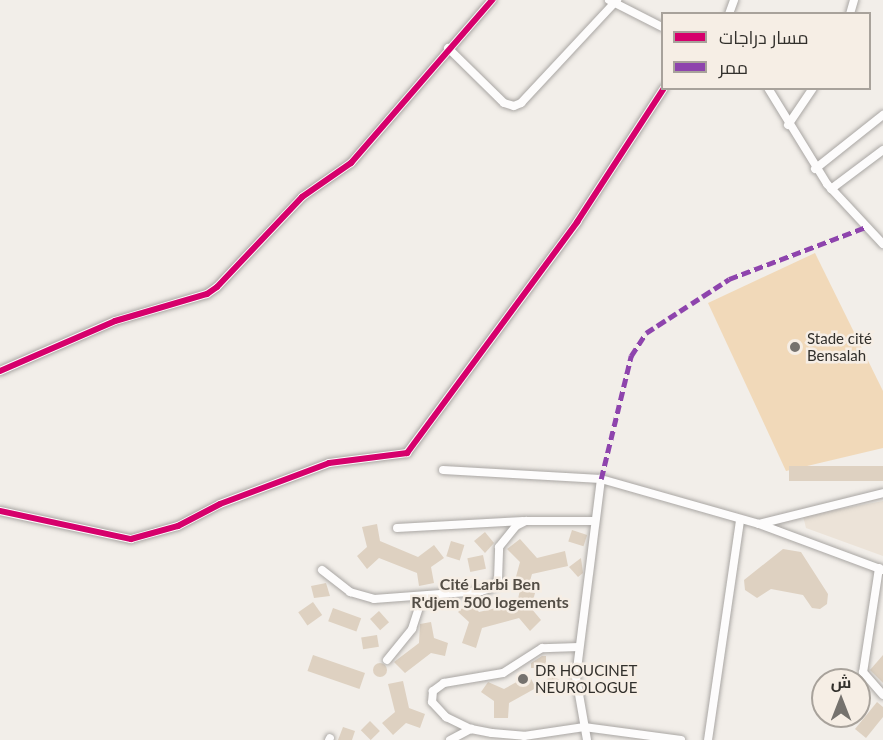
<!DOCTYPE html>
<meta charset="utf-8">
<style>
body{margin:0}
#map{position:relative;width:883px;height:740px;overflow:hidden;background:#f2eee9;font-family:Lato,Cairo,sans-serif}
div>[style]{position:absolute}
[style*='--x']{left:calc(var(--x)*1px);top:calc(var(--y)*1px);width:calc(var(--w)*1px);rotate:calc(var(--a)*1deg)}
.built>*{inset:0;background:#ece3d8}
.green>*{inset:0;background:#f1d9b9}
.building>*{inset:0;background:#ded1c1;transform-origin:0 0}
.round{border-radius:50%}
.roads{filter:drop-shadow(0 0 2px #a9a6a3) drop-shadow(0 0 2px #a9a6a3)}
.minor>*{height:8px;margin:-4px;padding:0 4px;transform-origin:4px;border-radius:4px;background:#fdfcfc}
.quiet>*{height:4.5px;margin-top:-2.25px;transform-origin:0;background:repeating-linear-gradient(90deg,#8e44ad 0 9px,transparent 0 13.5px)}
.cycleway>*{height:6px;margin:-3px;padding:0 3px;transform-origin:3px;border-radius:3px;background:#d6006c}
.dots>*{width:16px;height:16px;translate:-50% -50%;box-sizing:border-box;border:3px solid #f6eee5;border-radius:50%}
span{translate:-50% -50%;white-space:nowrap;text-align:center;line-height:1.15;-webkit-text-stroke:5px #f6eee5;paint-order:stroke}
.poi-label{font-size:15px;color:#32302c}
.left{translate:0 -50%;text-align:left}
.neighbourhood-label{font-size:16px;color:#544e46;font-weight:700}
.legend{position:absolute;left:661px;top:12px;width:210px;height:78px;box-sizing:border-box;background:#f6eee5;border:2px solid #a8a29b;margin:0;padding:8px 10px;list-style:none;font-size:18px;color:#32302c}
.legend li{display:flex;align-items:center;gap:12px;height:30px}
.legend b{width:30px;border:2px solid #a8a29b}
.north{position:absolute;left:811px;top:668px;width:60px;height:60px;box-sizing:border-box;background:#f6eee5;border:2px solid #a8a29b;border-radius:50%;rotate:0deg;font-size:16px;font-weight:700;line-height:24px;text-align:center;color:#32302c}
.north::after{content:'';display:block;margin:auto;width:21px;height:27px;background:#75726e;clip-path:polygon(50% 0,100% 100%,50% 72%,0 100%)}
</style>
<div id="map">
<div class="built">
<i style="clip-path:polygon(883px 501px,883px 556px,806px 528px,803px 516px)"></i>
</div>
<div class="green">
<i style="clip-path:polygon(815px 253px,883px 391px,883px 448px,786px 471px,708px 303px)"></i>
</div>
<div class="building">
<i style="left:883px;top:466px;width:15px;height:94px;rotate:90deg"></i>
<i style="clip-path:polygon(377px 524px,380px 541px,418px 557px,434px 545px,444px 558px,431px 567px,434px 583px,419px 586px,417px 573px,379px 558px,367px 569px,357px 556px,367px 547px,362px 527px)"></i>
<i style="left:572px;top:530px;width:16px;height:12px;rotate:18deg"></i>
<i style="clip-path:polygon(485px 532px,494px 543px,485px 553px,474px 541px)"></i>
<i style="clip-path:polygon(520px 539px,537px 558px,565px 551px,568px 566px,532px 574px,528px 588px,514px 584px,520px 562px,507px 549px)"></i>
<i style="left:451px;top:541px;width:14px;height:16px;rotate:17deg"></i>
<i style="clip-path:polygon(783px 549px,801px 552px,828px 594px,827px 604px,820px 609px,812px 608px,803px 595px,771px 589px,757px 598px,745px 590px,744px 580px)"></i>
<i style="left:483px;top:555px;width:14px;height:16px;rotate:78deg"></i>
<i style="clip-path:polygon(581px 558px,583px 573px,578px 577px,569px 567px)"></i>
<i style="clip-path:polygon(326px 583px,330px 596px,314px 598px,311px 586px)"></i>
<i style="clip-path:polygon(520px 590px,535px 593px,531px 608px,541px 620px,530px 631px,519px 618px,482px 628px,476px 648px,462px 643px,469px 622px,458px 612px,470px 601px,479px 612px,517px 603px)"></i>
<i style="left:313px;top:602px;width:16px;height:18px;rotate:55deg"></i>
<i style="left:333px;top:608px;width:30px;height:14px;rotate:20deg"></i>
<i style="left:379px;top:611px;width:15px;height:12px;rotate:48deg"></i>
<i style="clip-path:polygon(431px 622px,434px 638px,448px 643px,445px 656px,431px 653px,405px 673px,394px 662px,419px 643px,420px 624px)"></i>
<i style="left:377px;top:635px;width:12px;height:16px;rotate:81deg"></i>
<i style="left:313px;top:655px;width:55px;height:17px;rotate:19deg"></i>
<i style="clip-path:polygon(883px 655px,883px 683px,870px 670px)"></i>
<i style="clip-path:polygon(542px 656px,546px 656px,546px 668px,531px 668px,531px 663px)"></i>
<i class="round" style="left:373px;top:663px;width:14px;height:14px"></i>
<i style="left:550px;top:674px;width:12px;height:16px;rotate:31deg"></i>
<i style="clip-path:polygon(529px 675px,536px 688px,509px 703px,508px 718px,494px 718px,494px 701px,481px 692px,488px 682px,504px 689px)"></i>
<i style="clip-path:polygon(403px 681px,409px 708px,425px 714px,420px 728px,406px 723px,393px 735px,382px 723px,395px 712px,388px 684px)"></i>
<i style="clip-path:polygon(877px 702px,883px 707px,883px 717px,866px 738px,855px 729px)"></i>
<i style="left:370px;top:721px;width:14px;height:13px;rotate:45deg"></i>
<i style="clip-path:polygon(343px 727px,355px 731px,352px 740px,338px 740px)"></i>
</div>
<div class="roads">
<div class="minor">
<i style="--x:609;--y:0;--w:59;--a:27"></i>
<i style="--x:729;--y:14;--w:15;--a:-70"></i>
<i style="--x:850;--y:14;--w:15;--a:-74"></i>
<i style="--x:448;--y:48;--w:78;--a:44.5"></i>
<i style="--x:504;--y:103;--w:10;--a:17"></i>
<i style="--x:514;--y:106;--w:8;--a:-23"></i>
<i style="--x:521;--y:103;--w:141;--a:-47"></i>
<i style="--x:768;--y:88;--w:113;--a:58.4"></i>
<i style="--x:827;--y:184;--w:82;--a:47"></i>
<i style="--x:788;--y:125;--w:45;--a:-56"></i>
<i style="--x:815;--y:169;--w:87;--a:-38.5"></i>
<i style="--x:831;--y:189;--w:65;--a:-36.9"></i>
<i style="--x:0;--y:371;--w:125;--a:-23.5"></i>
<i style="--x:115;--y:321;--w:96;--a:-16.4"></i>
<i style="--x:207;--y:294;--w:12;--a:-35"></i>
<i style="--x:217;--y:287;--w:124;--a:-46.6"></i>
<i style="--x:302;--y:197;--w:60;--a:-34.8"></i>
<i style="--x:351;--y:163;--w:216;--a:-49.1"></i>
<i style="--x:443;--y:470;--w:158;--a:3.3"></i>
<i style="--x:601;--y:479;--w:164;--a:15.9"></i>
<i style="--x:759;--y:524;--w:132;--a:20.4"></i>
<i style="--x:0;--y:511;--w:134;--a:12.1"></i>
<i style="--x:131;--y:539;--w:49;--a:-15.5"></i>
<i style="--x:178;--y:526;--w:47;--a:-27.6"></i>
<i style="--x:220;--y:504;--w:116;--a:-20.6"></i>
<i style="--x:329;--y:463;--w:79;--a:-7.3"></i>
<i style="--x:407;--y:453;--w:287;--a:-53.6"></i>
<i style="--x:577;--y:222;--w:160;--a:-57"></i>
<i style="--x:759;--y:524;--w:128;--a:-14"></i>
<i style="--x:397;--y:528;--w:126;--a:-3.2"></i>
<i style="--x:879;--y:568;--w:105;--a:98.7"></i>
<i style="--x:863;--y:672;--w:30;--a:49"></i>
<i style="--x:322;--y:570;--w:36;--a:38"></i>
<i style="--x:350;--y:592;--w:25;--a:16"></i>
<i style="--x:374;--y:599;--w:107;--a:-4.3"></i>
<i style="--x:481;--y:591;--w:10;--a:-17"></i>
<i style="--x:491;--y:588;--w:11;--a:-49"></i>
<i style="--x:498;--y:580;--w:33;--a:-88"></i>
<i style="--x:499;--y:547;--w:27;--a:-51"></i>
<i style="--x:516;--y:526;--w:11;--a:-27"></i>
<i style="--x:526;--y:521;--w:68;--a:0"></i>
<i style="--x:579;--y:647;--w:37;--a:178"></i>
<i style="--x:542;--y:648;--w:46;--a:147.3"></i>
<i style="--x:503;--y:673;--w:60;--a:170.4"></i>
<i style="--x:444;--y:683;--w:14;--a:144"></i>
<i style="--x:433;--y:691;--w:11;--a:95"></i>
<i style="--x:432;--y:702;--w:21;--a:47"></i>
<i style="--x:446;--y:717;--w:28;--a:26"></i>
<i style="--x:471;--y:729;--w:21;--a:11"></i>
<i style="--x:492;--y:733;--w:32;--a:5"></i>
<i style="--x:524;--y:736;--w:61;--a:-8.5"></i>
<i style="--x:584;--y:727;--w:98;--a:7.6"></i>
<i style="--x:387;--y:660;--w:40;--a:-51"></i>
<i style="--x:412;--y:629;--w:33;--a:-72"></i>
<i style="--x:329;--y:740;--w:2;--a:-63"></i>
<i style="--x:450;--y:740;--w:24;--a:-28"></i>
<i style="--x:587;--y:740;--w:64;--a:-99.9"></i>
<i style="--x:576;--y:677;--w:200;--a:-82.8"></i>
<i style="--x:708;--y:740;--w:221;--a:-81.7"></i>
</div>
</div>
<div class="quiet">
<i style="--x:601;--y:479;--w:127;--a:-76.3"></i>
<i style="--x:631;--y:356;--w:27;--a:-57"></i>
<i style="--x:646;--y:333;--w:99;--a:-33"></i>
<i style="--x:729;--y:279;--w:147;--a:-20.8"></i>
</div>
<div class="cycleway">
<i style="--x:0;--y:371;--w:125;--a:-23.5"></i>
<i style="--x:115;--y:321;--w:96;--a:-16.4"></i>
<i style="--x:207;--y:294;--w:12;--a:-35"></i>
<i style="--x:217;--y:287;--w:124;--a:-46.6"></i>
<i style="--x:302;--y:197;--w:60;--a:-34.8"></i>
<i style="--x:351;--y:163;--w:216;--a:-49.1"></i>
<i style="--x:0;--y:511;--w:134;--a:12.1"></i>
<i style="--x:131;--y:539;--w:49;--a:-15.5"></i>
<i style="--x:178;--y:526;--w:47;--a:-27.6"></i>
<i style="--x:220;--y:504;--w:116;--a:-20.6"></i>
<i style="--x:329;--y:463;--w:79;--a:-7.3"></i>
<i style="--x:407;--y:453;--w:287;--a:-53.6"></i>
<i style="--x:577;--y:222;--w:160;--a:-57"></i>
</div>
<div class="dots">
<i style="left:795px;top:347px;background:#75726e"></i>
<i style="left:523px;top:679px;background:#75726e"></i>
</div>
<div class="poi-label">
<span class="left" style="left:807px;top:347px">Stade cité<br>Bensalah</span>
<span class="left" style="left:535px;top:679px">DR HOUCINET<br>NEUROLOGUE</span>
</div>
<div class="neighbourhood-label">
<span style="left:490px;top:593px">Cité Larbi Ben<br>R'djem 500 logements</span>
</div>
<ul class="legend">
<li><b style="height:8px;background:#d6006c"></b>مسار دراجات</li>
<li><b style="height:8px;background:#8e44ad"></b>ممر</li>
</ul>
<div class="north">ش</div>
</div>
